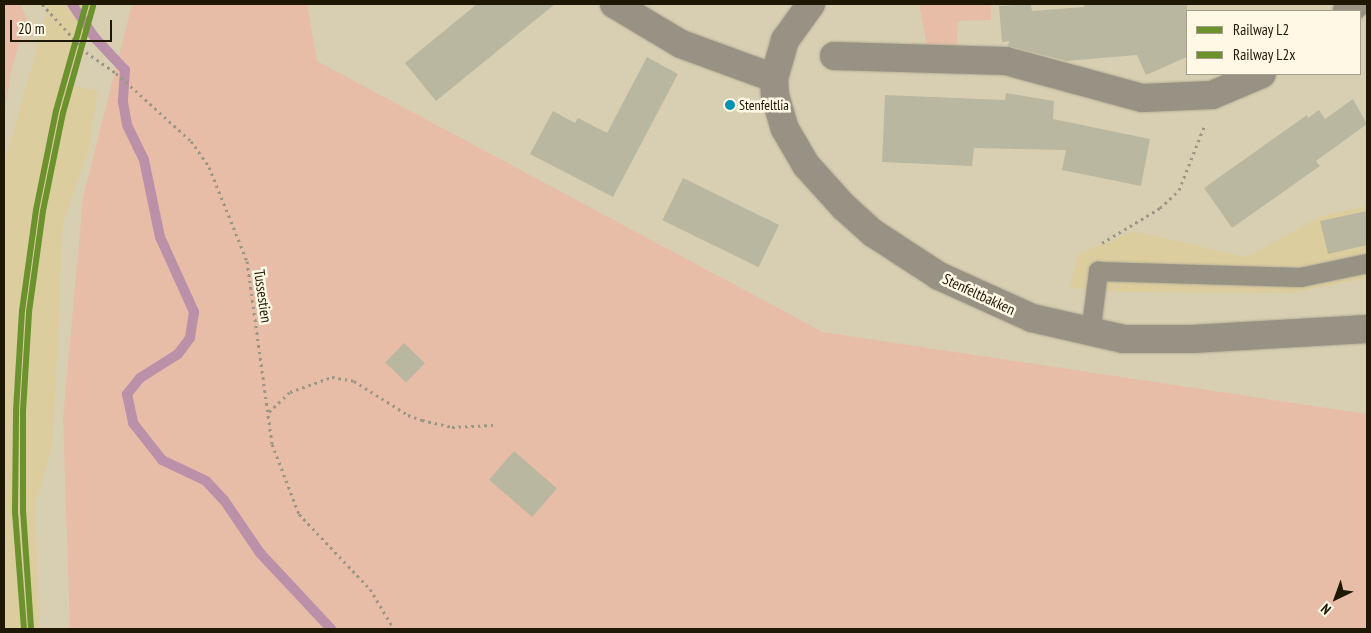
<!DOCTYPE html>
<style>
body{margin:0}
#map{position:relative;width:1371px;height:633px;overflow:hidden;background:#d8cfb2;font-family:"PT Sans Narrow",sans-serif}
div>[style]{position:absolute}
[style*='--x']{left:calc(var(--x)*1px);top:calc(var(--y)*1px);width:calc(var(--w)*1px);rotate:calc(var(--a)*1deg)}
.built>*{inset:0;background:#dccd9f}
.green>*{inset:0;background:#e8bda8}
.stream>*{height:10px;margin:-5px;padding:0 5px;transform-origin:5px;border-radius:5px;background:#bb90a9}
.building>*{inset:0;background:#bab7a0;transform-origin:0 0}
.path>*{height:3px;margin-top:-1.5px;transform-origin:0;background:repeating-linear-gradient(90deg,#9c9685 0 2.5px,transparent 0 6.5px)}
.roads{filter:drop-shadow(0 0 1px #b3ac96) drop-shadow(0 0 1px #b3ac96)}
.service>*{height:19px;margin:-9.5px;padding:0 9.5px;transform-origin:9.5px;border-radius:9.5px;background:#979284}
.minor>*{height:28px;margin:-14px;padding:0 14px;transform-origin:14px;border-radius:14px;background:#979284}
.rail-1>*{height:6px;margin:-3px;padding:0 3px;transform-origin:3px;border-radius:3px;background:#6b922d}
.rail-2>*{height:6px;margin:-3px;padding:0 3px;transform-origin:3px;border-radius:3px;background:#6b922d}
.dots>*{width:14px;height:14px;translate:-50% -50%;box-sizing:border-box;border:2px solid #fff8e4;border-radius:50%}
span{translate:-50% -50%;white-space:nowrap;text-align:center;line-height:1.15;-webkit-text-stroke:5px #fff8e4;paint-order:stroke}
.bus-label{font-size:14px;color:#1d1704}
.left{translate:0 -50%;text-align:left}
.street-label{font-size:15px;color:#1d1704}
.frame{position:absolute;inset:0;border:5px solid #1d1704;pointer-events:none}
.legend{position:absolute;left:1186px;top:10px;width:175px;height:65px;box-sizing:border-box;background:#fff8e4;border:1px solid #a59e8a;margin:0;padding:6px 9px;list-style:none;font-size:15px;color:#1d1704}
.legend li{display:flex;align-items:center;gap:10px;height:25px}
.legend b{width:25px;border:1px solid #a59e8a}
.north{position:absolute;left:1311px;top:573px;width:50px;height:50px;-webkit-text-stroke:4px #fff8e4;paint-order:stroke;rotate:222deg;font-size:14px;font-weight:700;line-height:20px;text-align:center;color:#1d1704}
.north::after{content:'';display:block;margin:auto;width:18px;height:22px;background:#1d1704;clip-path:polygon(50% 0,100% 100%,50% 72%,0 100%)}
.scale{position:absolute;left:10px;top:20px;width:102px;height:22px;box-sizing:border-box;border:2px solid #1d1704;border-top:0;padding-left:6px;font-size:15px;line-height:18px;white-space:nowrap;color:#1d1704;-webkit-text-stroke:4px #fff8e4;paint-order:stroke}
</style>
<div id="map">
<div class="built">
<i style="clip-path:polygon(49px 4px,97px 4px,72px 85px,98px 91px,88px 152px,63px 223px,53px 444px,35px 506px,40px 629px,4px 629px,4px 165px)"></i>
<i style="clip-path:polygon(1367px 206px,1367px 278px,1292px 293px,1125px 292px,1069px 288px,1078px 254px,1134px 231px,1246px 257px,1321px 216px)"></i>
</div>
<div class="green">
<i style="clip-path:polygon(4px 4px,20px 4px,27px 18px,12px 67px,4px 114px)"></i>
<i style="clip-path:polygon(132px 4px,307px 4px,317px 61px,823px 332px,1367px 414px,1367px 629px,70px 629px,63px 419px,83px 197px)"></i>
<i style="clip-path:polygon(919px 4px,991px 4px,991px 20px,958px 21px,956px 59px,929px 58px)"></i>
</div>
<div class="stream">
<i style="--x:72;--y:4;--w:41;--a:55.9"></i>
<i style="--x:95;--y:38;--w:44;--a:46.8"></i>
<i style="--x:125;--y:70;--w:32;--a:94"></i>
<i style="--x:123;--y:102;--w:23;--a:80"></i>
<i style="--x:127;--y:125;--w:39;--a:64"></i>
<i style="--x:144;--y:160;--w:79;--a:78.3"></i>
<i style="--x:160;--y:237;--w:82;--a:65.6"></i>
<i style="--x:194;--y:312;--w:26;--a:99"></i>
<i style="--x:190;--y:338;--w:20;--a:127"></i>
<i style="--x:178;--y:354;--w:45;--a:147.7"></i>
<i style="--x:140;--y:378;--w:21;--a:129"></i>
<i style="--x:127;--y:394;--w:30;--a:78"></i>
<i style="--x:133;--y:423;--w:47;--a:51.9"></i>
<i style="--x:162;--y:460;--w:49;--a:25.5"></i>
<i style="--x:206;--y:481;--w:26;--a:47"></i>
<i style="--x:224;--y:500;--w:64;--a:55.8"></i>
<i style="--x:260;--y:553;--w:104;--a:46.9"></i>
</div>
<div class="building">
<i style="clip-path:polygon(477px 4px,555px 4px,436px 101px,405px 63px)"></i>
<i style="clip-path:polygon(1031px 4px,1032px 11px,1084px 7px,1084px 4px,1187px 4px,1187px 57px,1146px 75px,1137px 55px,1067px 61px,1008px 46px,1009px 41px,1002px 42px,999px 6px)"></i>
<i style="clip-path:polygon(647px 57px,678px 74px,613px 197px,530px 154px,553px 111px,575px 123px,578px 118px,607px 133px)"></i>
<i style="clip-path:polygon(1006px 93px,1054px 101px,1053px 119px,1150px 139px,1141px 186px,1062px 170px,1066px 150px,974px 148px,972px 166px,882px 162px,885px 95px,1005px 100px)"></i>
<i style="clip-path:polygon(1353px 99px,1367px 124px,1316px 161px,1320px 166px,1232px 228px,1204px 188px,1307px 115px,1308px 118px,1319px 110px,1325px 119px)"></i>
<i style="left:683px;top:178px;width:107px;height:47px;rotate:26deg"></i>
<i style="clip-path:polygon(1367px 211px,1367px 245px,1328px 254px,1320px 221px)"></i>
<i style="left:404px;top:343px;width:29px;height:27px;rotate:44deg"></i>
<i style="left:514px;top:451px;width:57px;height:38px;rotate:41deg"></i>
</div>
<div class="path">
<i style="--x:42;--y:4;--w:65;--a:47.5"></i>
<i style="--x:86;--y:52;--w:37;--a:35"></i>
<i style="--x:116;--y:73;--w:101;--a:42.2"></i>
<i style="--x:191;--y:141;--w:32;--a:55"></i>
<i style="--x:209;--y:167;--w:101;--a:68"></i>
<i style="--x:247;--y:261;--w:185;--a:82.2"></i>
<i style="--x:272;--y:444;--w:75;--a:68.9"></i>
<i style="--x:299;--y:514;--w:103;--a:46.6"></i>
<i style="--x:370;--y:589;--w:47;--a:59"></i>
<i style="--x:1102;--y:243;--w:68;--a:-31.1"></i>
<i style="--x:1160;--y:208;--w:26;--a:-43"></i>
<i style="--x:1179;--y:190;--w:68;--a:-68.4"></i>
<i style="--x:269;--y:412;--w:29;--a:-44"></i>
<i style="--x:290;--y:392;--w:45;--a:-19.7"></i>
<i style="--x:332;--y:377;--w:22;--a:10"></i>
<i style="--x:354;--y:381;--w:64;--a:32.2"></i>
<i style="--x:408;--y:415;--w:15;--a:20"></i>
<i style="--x:422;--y:420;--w:31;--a:13"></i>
<i style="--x:452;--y:427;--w:41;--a:-2.8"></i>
</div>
<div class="roads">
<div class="service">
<i style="--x:1090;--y:334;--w:64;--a:-82.8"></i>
<i style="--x:1098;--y:271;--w:202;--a:1.7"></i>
<i style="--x:1300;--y:277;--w:68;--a:-11.8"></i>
</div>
<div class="minor">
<i style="--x:614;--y:4;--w:78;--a:30.8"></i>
<i style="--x:681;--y:44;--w:99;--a:20.1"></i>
<i style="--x:811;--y:4;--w:44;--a:125.8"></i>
<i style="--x:785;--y:40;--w:40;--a:106"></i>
<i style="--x:774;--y:78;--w:17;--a:87"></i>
<i style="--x:775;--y:95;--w:35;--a:74"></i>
<i style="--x:785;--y:129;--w:42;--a:59.7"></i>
<i style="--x:806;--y:165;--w:57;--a:47.9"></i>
<i style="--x:844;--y:207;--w:39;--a:42"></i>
<i style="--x:873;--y:233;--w:79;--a:33.1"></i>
<i style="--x:939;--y:276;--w:102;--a:24.3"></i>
<i style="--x:1032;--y:318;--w:94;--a:12.9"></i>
<i style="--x:1124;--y:339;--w:68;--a:0"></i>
<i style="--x:1192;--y:339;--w:175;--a:-3.3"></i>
<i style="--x:1347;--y:11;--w:11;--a:-38"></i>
<i style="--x:834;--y:56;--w:172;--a:1.7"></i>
<i style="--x:1006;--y:61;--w:141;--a:15.2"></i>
<i style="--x:1142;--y:98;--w:70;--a:-2.5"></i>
<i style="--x:1212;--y:95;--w:54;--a:-22.8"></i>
</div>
</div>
<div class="rail-1">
<i style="--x:24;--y:629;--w:117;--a:-94.4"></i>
<i style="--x:15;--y:512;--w:101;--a:-89.4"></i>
<i style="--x:16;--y:411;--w:100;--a:-86.6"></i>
<i style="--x:22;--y:311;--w:102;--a:-82.1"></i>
<i style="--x:36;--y:210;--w:101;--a:-78.6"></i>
<i style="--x:56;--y:111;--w:111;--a:-74.3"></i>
</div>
<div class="rail-2">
<i style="--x:31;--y:628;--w:116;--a:-93.9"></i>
<i style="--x:23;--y:512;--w:101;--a:-90"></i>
<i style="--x:23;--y:411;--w:99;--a:-86.5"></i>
<i style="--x:29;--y:312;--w:102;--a:-82.1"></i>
<i style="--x:43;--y:211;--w:100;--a:-78.5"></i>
<i style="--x:63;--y:113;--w:111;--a:-74.3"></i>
</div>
<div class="dots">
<i style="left:730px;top:105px;background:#0493b0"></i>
</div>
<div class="bus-label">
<span class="left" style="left:739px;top:105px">Stenfeltlia</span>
</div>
<div class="street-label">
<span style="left:979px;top:294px;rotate:25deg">Stenfeltbakken</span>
<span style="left:263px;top:296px;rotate:82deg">Tussestien</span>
</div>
<div class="frame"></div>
<ul class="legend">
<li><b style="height:6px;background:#6b922d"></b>Railway L2</li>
<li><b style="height:6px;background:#6b922d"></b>Railway L2x</li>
</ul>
<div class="north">N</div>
<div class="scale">20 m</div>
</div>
